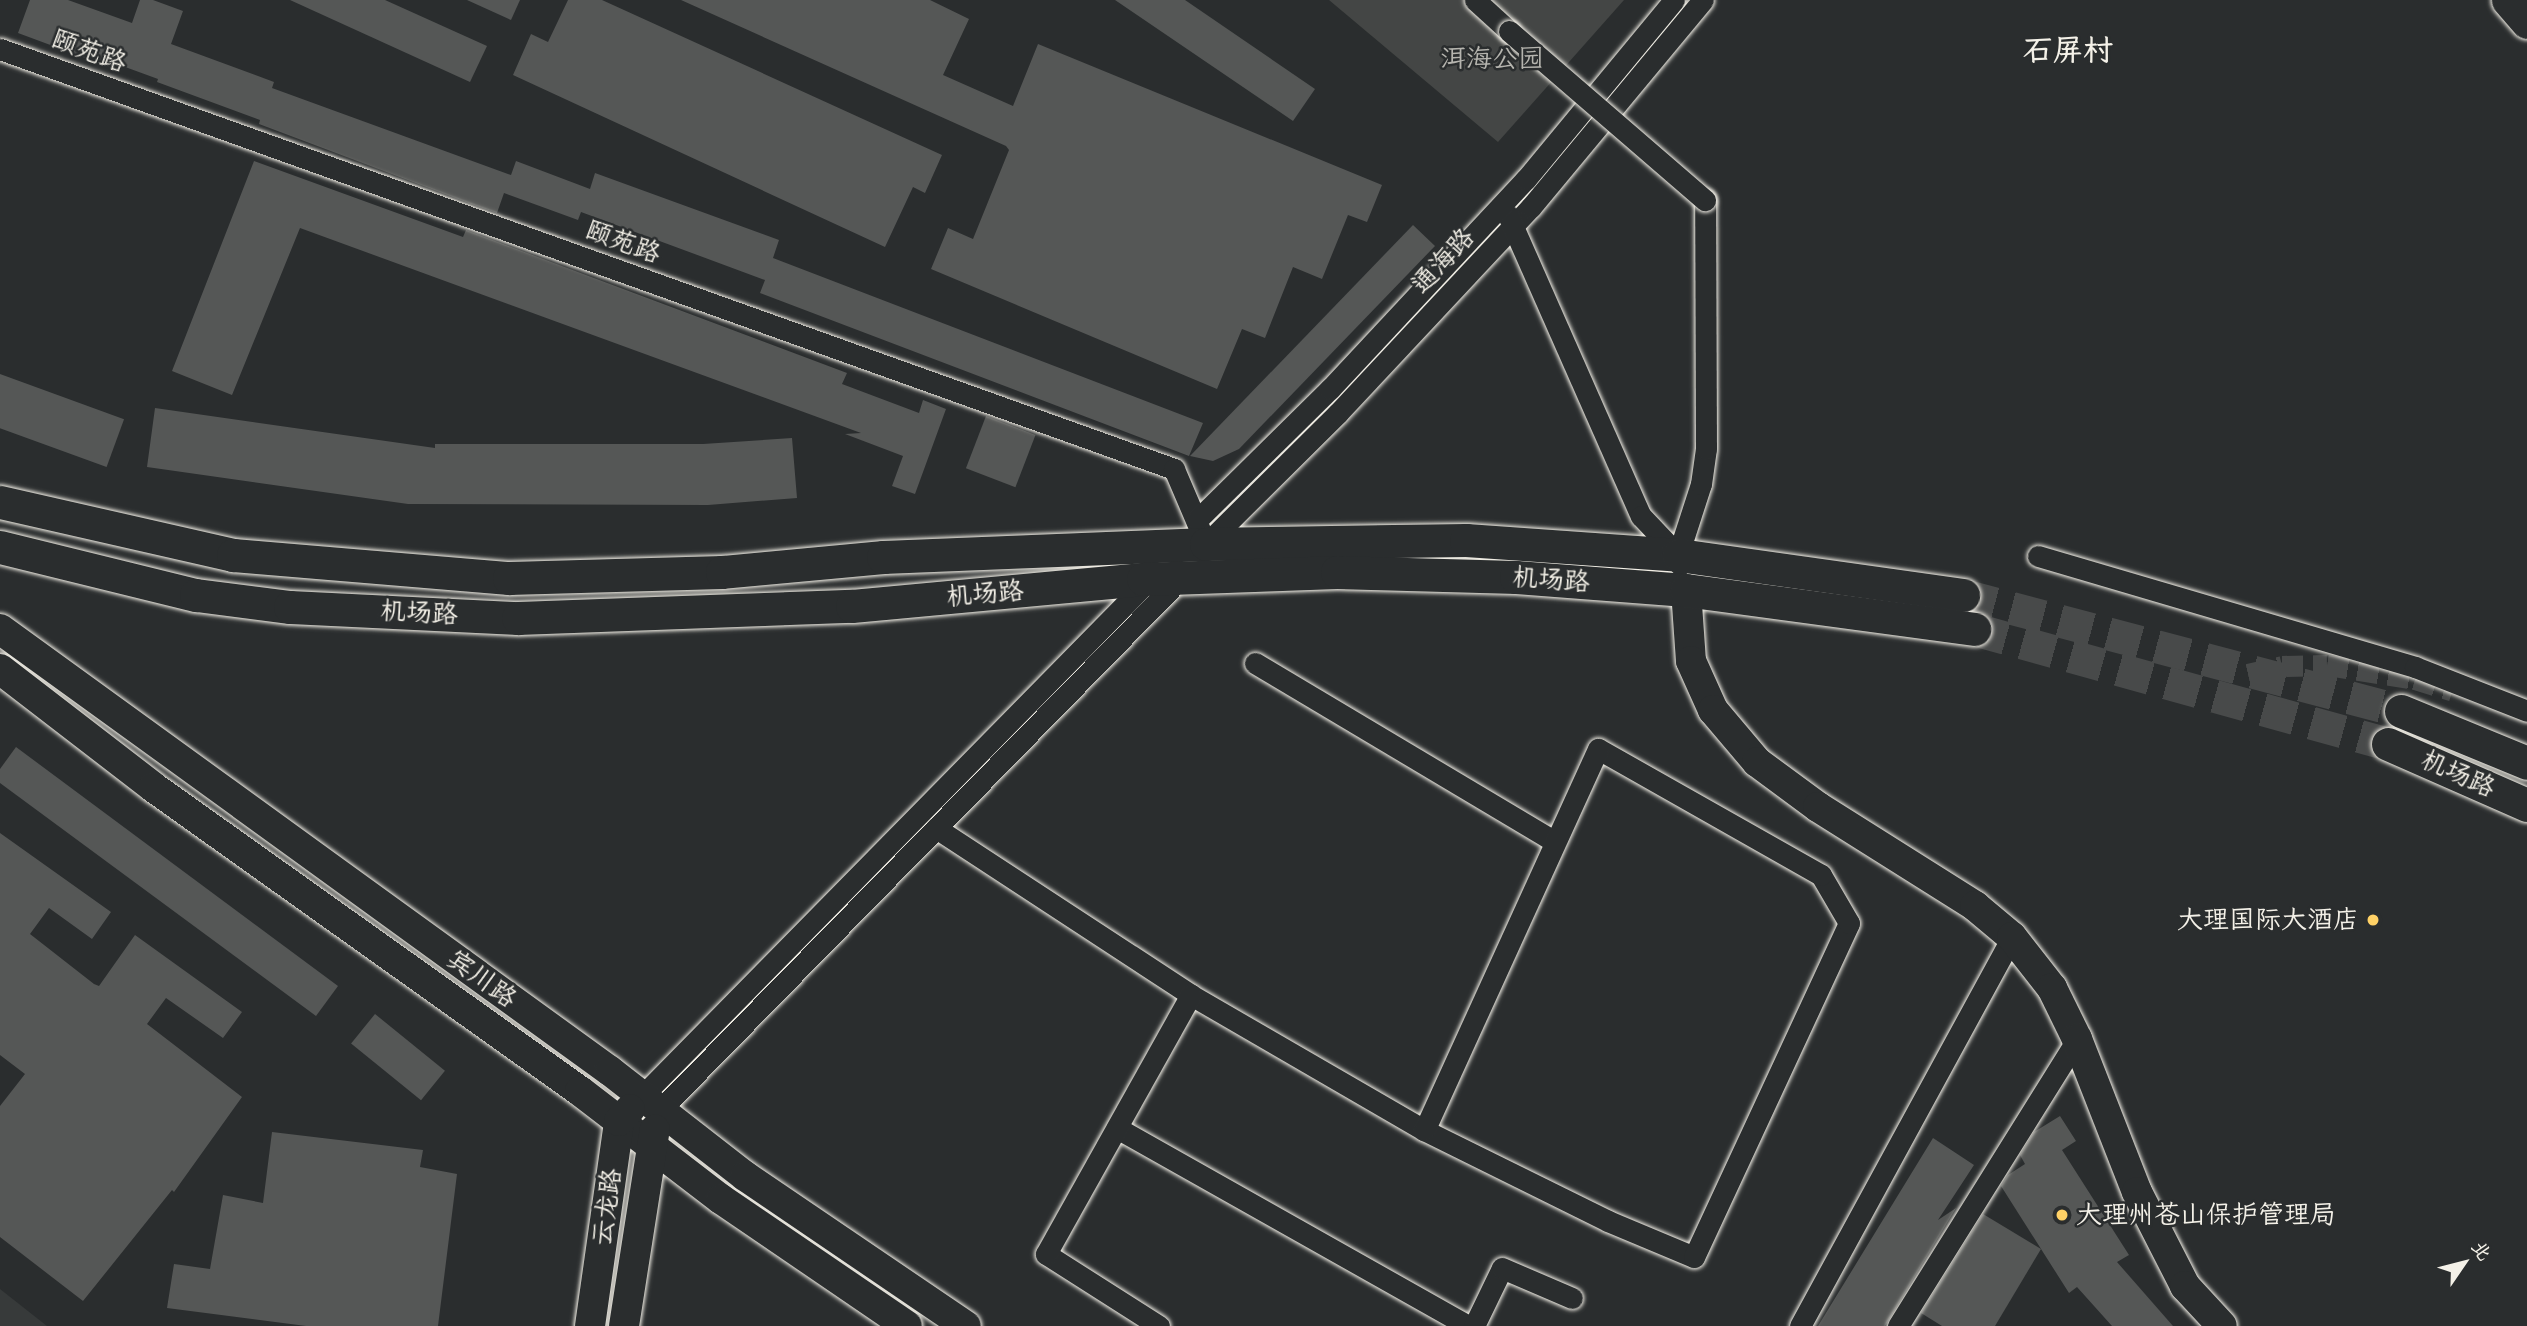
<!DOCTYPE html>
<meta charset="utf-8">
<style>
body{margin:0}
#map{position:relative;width:2527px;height:1326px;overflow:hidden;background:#2a2d2e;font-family:Sriracha,"LXGW WenKai TC",sans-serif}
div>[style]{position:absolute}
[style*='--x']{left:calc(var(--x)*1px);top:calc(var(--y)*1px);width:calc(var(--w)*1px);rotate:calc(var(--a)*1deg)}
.built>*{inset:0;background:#373a3a}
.green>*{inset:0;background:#444645}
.building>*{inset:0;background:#555756;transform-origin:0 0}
.street-tunnel>*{height:21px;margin-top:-10.5px;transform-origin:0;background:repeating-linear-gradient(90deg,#484a4a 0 21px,transparent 0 31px)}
.primary-tunnel>*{height:33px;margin-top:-16.5px;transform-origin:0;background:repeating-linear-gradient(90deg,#484a4a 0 33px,transparent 0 50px)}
.roads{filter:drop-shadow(0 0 2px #f4f1e8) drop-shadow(0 0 2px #f4f1e8)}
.street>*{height:21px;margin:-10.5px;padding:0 10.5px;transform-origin:10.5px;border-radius:10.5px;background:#2a2d2e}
.secondary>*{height:30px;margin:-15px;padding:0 15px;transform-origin:15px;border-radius:15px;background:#2a2d2e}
.primary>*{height:33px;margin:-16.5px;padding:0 16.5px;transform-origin:16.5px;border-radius:16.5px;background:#2a2d2e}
.bridges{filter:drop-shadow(0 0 2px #f4f1e8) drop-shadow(0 0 2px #f4f1e8)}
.street-bridge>*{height:21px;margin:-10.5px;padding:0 10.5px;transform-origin:10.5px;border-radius:10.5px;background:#2a2d2e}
.dots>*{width:19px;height:19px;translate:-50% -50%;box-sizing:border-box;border:4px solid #2a2d2e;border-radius:50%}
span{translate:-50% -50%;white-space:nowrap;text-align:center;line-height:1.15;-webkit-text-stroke:5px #2a2d2e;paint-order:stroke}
.street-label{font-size:26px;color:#f4f1e8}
.park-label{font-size:26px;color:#b6b5af}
.poi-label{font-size:26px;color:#f4f1e8}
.right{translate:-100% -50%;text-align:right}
.left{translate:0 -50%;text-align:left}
.quarter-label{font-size:30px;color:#f4f1e8;font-weight:700}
.north{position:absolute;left:2429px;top:1228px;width:70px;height:70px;-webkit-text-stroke:5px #2a2d2e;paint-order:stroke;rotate:55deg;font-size:19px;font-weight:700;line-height:28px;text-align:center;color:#f4f1e8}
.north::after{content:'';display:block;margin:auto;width:24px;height:32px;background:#f4f1e8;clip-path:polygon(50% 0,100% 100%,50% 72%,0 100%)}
</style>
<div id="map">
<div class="built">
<i style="clip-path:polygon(0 1289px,47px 1326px,0 1326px)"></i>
</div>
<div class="green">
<i style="clip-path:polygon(1329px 0,1624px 0,1498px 142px)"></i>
</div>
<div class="building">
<i style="clip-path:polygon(30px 0,68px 0,132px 23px,140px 0,153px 0,183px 11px,171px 44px,274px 82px,272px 88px,511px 175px,516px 161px,590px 189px,595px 173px,779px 240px,773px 258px,1203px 423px,1189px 456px,760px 293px,765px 280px,581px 212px,578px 220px,504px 193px,497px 213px,474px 205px,259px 124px,260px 120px,157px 82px,158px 79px,117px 64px,115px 69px,18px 33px)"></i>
<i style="clip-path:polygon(290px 0,385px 0,487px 46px,470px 82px)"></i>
<i style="clip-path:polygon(467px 0,520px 0,511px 20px)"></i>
<i style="clip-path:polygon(568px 0,602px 0,942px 155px,925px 193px,913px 187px,885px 247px,513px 75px,531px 34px,548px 42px)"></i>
<i style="clip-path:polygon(681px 0,930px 0,969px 19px,943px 75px,1013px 106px,1038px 44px,1382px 185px,1367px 222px,1348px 215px,1322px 279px,1293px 267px,1265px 338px,1242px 329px,1217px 389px,931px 269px,948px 228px,973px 239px,1009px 150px,1006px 146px)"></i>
<i style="clip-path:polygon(1115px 0,1185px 0,1315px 89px,1293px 121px)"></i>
<i style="clip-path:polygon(254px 161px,463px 237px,466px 230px,847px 373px,842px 384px,919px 413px,923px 400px,946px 409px,915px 494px,892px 486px,903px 456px,845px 434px,861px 433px,300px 228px,232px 395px,172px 371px)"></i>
<i style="clip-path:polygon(1413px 225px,1435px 246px,1239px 449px,1213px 461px,1190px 456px)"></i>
<i style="left:0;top:374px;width:132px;height:51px;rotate:20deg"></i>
<i style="clip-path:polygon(155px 408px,435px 448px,435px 444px,703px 444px,792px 438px,797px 498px,708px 505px,408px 504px,147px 467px)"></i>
<i style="left:986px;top:416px;width:53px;height:56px;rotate:21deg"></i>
<i style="clip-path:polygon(16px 747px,338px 986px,316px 1016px,0 783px,0 769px)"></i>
<i style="clip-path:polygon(0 833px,111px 912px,92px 939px,49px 908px,30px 934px,94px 984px,99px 986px,135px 935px,242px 1012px,223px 1038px,166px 998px,147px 1024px,242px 1097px,174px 1192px,172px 1190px,83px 1301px,0 1237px,0 1106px,25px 1074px,0 1055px)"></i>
<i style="left:375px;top:1014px;width:90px;height:38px;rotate:39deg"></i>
<i style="clip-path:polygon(2060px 1116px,2076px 1141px,2062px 1150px,2129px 1255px,2117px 1262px,2173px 1326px,2112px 1326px,2077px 1287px,2069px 1293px,2001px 1186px,2008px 1175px,2025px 1164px,2020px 1155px,2034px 1132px)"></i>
<i style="clip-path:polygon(272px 1132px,423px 1150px,420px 1167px,457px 1174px,438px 1326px,306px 1326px,167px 1308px,174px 1264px,210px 1269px,223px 1195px,263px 1203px)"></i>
<i style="clip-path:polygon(1933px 1138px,1974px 1165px,1938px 1220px,1956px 1208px,1885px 1326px,1818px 1326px)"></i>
<i style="clip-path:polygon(1983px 1214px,2041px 1249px,1995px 1326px,1942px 1326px,1921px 1313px)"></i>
</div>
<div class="street-tunnel">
<i style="--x:2248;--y:674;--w:35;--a:-13"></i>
<i style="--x:2282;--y:666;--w:45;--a:-1.3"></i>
<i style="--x:2327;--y:665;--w:89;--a:9"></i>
<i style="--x:2415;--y:679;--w:39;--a:17"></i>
</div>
<div class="primary-tunnel">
<i style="--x:1963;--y:595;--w:453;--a:14.8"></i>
<i style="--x:1974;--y:629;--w:430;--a:15.5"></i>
</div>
<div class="roads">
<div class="street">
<i style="--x:1475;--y:0;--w:46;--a:42.4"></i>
<i style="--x:0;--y:49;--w:1247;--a:19.68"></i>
<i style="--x:1174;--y:469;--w:82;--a:66.9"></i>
<i style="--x:1206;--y:544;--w:186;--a:-44.8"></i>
<i style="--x:1338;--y:413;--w:282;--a:-46.9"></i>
<i style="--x:1531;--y:207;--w:269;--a:-50.3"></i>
<i style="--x:1508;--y:215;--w:329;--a:66.2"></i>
<i style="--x:1641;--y:516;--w:54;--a:46.5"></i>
<i style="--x:1197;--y:520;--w:187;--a:-44.6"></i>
<i style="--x:1330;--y:389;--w:287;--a:-47"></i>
<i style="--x:1526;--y:179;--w:232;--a:-50.4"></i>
<i style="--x:2038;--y:556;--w:393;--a:16.4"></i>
<i style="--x:2415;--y:667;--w:120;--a:21.4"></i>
<i style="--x:1680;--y:565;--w:10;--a:-101"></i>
<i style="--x:1678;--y:555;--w:75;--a:-72.1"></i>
<i style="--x:1701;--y:484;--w:35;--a:-82"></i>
<i style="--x:1706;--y:449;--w:249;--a:-90.2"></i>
<i style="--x:1255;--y:663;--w:349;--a:30.8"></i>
<i style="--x:936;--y:828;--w:305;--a:33.2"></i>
<i style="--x:1191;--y:995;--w:269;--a:30.1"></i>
<i style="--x:1424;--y:1130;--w:205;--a:26.3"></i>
<i style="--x:1608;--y:1221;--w:93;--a:22.7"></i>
<i style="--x:1694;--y:1257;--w:368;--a:-65.1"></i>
<i style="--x:1849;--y:923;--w:56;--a:-120.3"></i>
<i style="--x:1821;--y:875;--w:256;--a:-150.5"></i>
<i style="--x:1598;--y:749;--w:419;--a:114.5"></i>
<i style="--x:642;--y:1096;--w:725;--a:-45.5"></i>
<i style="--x:660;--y:1110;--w:745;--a:-45.6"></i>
<i style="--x:1117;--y:1128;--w:404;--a:29.4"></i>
<i style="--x:1159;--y:1326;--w:134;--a:-147.5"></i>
<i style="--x:1046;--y:1254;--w:297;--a:-60.8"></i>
<i style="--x:1474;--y:1326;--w:64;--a:-64.2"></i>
<i style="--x:1502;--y:1268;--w:76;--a:23.2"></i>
<i style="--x:1800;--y:1326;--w:443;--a:-61.4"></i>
<i style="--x:1898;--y:1326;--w:338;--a:-58"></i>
</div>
<div class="secondary">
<i style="--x:1686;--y:590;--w:71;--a:86"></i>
<i style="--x:1691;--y:661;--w:54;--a:65.8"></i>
<i style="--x:1713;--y:710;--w:68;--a:49.8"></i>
<i style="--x:1757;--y:762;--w:76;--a:36.4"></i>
<i style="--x:1818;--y:807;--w:186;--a:32.2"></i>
<i style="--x:1975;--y:906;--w:48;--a:40"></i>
<i style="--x:2012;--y:937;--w:65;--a:51.9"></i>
<i style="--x:2052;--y:988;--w:57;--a:63.9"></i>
<i style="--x:2077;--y:1039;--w:164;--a:68.6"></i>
<i style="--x:2137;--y:1192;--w:106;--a:62.9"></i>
<i style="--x:2185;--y:1286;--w:54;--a:47.2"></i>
<i style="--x:0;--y:629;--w:753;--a:35.93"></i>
<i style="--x:610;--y:1071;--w:171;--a:37.9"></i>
<i style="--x:745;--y:1176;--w:267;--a:34.2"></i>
<i style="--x:0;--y:669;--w:193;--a:37.6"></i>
<i style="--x:153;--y:787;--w:524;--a:35.45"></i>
<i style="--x:580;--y:1091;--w:178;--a:37.5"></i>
<i style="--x:721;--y:1199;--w:225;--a:34.3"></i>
<i style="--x:590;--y:1326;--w:207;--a:-81.9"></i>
<i style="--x:619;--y:1121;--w:16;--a:-47"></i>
<i style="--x:624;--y:1326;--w:199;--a:-81.1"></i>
</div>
<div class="primary">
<i style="--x:2508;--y:0;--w:29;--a:49"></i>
<i style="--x:0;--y:502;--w:239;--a:12.8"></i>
<i style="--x:233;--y:555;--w:277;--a:4.8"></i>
<i style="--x:509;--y:578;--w:213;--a:-1.6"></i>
<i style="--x:722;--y:572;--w:162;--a:-5.3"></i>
<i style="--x:883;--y:557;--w:323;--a:-2.3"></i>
<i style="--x:1206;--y:544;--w:260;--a:-0.9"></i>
<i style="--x:1466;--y:540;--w:213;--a:4"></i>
<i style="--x:1678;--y:555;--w:288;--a:8"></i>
<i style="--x:0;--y:547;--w:202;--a:13.8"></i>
<i style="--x:196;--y:595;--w:95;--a:7.3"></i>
<i style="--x:290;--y:607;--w:228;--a:2.8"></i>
<i style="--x:518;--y:618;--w:334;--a:-2.1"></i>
<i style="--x:852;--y:606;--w:292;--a:-5.3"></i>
<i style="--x:1143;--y:579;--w:194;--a:-2.1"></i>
<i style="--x:1337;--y:572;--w:179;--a:1.6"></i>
<i style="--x:1516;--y:577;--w:170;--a:4.4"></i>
<i style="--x:1686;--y:590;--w:291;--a:7.7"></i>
<i style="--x:2401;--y:711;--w:136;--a:22.4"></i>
<i style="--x:2388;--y:744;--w:152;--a:23.7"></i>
</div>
</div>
<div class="bridges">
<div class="street-bridge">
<i style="--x:1509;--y:31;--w:259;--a:40.8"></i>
</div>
</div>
<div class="dots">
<i style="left:2373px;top:920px;background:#ffd166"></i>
<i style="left:2062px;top:1215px;background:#ffd166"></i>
</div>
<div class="street-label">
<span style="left:89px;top:51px;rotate:20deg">颐苑路</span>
<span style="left:623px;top:242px;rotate:20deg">颐苑路</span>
<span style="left:1443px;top:261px;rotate:-47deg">通海路</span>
<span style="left:1551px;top:580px;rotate:4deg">机场路</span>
<span style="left:985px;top:594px;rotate:-5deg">机场路</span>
<span style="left:419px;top:613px;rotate:3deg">机场路</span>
<span style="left:2458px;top:774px;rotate:24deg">机场路</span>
<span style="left:482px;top:979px;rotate:36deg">宾川路</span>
<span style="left:607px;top:1207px;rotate:-82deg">云龙路</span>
</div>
<div class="park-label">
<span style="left:1492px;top:59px">洱海公园</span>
</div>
<div class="poi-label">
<span class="right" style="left:2359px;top:920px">大理国际大酒店</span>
<span class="left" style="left:2076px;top:1215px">大理州苍山保护管理局</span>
</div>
<div class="quarter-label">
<span style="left:2068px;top:50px">石屏村</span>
</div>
<div class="north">北</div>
</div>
